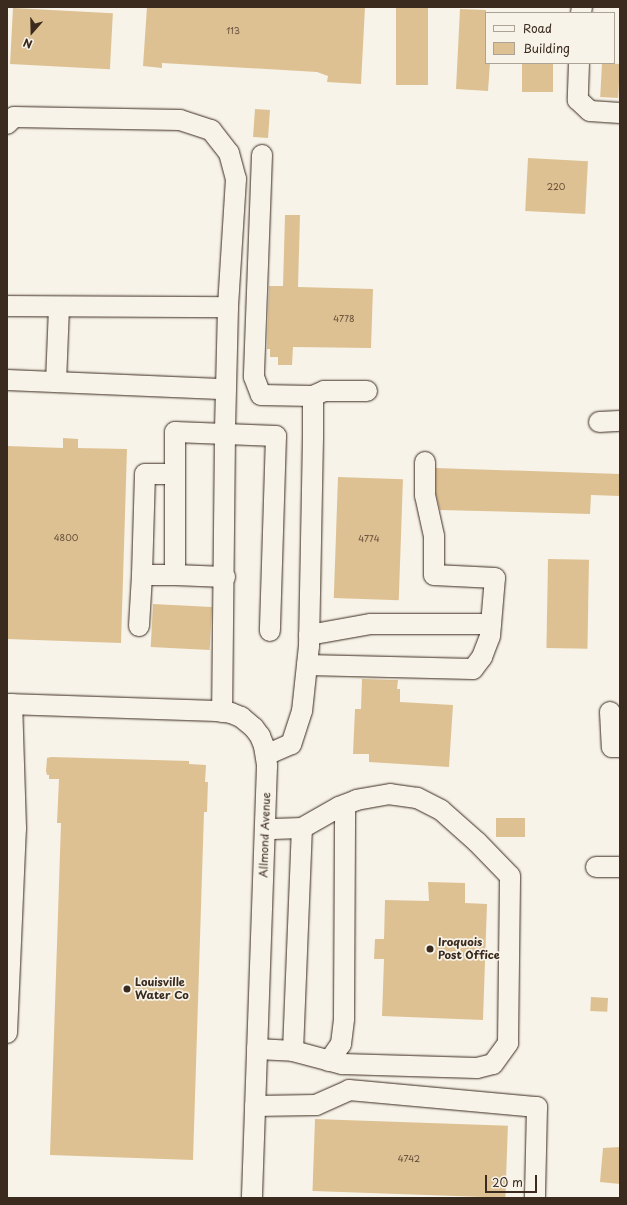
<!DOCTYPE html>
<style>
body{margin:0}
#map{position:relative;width:627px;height:1205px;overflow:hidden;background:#f7f3e8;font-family:"Playpen Sans",sans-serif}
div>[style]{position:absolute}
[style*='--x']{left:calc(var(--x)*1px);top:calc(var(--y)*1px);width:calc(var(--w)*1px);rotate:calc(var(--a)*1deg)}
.building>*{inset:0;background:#dec192;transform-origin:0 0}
.roads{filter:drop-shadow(0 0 1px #3b2a1e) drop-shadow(0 0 1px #3b2a1e)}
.minor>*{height:20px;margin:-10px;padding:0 10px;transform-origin:10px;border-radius:10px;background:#f7f3e8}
.dots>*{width:11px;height:11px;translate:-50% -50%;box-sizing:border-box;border:2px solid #f7f3e8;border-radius:50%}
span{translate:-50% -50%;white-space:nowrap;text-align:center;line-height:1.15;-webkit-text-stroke:3.5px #f7f3e8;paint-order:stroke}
.number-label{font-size:9px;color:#64503b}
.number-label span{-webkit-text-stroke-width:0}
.street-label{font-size:11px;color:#3b2a1e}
.poi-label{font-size:11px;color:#3b2a1e;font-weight:700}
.left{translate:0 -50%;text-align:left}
.frame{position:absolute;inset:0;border:8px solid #3b2a1e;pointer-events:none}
.legend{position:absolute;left:485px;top:12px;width:130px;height:52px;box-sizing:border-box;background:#f7f3e8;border:1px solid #aca397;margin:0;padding:5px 7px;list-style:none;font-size:12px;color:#3b2a1e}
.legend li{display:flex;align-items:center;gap:8px;height:20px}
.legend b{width:20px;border:1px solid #aca397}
.north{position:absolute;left:12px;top:12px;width:40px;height:40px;-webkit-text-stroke:3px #f7f3e8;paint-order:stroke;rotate:200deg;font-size:11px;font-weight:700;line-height:16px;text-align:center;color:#3b2a1e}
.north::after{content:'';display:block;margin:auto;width:14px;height:18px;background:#3b2a1e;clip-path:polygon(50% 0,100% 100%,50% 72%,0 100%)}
.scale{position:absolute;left:485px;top:1175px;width:52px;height:18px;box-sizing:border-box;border:2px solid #3b2a1e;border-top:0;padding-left:5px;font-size:12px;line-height:14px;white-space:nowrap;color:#3b2a1e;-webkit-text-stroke:3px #f7f3e8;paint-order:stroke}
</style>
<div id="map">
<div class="building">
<i style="clip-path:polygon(147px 7px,365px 7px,361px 84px,327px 82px,328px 76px,317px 72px,162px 63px,162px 68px,143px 66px)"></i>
<i style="left:396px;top:7px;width:32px;height:78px"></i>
<i style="left:13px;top:8px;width:100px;height:56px;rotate:3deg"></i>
<i style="clip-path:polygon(460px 9px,486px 10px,486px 63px,490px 63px,488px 91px,456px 89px)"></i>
<i style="left:522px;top:63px;width:31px;height:29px"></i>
<i style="left:602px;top:63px;width:18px;height:34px;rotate:3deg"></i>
<i style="left:255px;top:109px;width:15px;height:28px;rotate:4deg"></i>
<i style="left:528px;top:158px;width:60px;height:53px;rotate:3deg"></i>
<i style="clip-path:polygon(285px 215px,300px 215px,298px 287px,373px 289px,371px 348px,293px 347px,292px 365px,278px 365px,278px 357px,270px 357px,270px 349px,267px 349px,269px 286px,283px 286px)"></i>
<i style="clip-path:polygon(63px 438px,78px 439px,78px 448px,127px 449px,121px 643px,7px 639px,7px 446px,63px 448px)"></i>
<i style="clip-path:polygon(436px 468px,620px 474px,620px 496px,591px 495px,590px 514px,440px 510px,436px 494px)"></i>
<i style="left:338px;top:477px;width:65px;height:121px;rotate:2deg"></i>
<i style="left:548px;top:559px;width:41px;height:89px;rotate:1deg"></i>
<i style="left:153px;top:604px;width:59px;height:43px;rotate:3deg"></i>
<i style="clip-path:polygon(362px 679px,398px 680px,397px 689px,400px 689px,400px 702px,453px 705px,449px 767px,369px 762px,369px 754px,353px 754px,355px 709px,361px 709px)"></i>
<i style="clip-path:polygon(51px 757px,189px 761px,189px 764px,206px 765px,205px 782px,208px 782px,207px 812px,204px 812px,193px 1160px,50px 1155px,61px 823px,57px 823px,59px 779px,49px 779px,49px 775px,47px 775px,46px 771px,47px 758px)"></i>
<i style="left:496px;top:818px;width:29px;height:19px"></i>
<i style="clip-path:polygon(428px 882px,465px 883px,465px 903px,487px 904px,483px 1020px,382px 1016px,384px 959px,374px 959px,375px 939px,384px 939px,385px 900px,429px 901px)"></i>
<i style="left:591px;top:997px;width:17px;height:14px;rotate:3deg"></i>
<i style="left:315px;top:1119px;width:193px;height:72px;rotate:2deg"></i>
<i style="clip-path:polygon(620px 1147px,620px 1184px,600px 1182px,603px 1148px)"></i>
</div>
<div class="roads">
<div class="minor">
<i style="--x:581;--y:13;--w:6;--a:-81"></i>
<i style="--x:579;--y:63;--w:37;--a:92"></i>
<i style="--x:578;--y:100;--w:16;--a:43"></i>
<i style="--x:590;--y:111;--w:30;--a:4"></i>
<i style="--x:7;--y:124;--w:10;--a:-45"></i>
<i style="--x:14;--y:117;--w:166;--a:1"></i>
<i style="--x:180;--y:120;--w:33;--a:18"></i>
<i style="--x:211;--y:130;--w:29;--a:52"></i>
<i style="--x:229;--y:153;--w:27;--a:75"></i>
<i style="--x:236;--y:179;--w:128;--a:93.6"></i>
<i style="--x:228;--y:307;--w:127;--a:91.4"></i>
<i style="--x:225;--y:434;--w:278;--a:90.6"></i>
<i style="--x:262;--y:155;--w:222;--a:92.1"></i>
<i style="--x:254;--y:377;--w:19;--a:69"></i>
<i style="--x:261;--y:395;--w:52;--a:1.1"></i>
<i style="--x:313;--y:396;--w:41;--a:90"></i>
<i style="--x:313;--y:437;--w:209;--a:91.1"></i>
<i style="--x:309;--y:646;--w:65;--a:96.1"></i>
<i style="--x:302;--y:711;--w:35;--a:108"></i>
<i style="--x:291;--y:744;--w:27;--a:156"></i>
<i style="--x:7;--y:306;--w:221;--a:0.3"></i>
<i style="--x:7;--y:380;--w:219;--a:2.4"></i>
<i style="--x:56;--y:382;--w:75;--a:-87.7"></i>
<i style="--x:313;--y:396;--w:12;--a:-24"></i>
<i style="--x:324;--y:391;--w:43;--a:0"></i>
<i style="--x:599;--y:422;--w:21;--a:-3"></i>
<i style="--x:142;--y:575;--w:101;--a:-88.3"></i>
<i style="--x:145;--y:474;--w:30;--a:0"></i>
<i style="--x:225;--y:577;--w:50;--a:-177.7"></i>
<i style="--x:175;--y:575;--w:143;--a:-90"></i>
<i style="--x:175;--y:432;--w:101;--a:2.3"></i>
<i style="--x:276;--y:436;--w:195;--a:91.8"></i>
<i style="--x:139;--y:626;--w:51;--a:-86.6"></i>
<i style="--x:142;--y:575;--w:33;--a:0"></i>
<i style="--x:309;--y:635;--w:63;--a:-10.1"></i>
<i style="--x:371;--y:624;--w:120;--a:0"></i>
<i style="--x:307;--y:665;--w:166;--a:1.4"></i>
<i style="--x:473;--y:669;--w:15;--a:-53"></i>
<i style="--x:482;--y:657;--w:22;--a:-69"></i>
<i style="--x:490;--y:636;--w:58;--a:-85.1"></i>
<i style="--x:495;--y:578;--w:61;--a:-177.2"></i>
<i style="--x:434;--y:575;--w:39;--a:-90"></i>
<i style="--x:434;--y:536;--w:42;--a:-102.4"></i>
<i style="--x:425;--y:495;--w:33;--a:-90"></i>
<i style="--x:7;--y:704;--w:210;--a:1.9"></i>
<i style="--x:217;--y:711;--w:14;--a:8"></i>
<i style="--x:231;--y:713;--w:11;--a:22"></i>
<i style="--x:241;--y:717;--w:17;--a:40"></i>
<i style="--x:254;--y:728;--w:10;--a:53"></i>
<i style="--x:260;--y:736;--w:11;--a:68"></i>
<i style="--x:264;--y:746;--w:20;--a:81"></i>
<i style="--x:267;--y:766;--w:432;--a:92"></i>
<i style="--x:610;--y:712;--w:35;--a:87"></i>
<i style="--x:612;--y:747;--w:8;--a:0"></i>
<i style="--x:596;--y:867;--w:24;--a:0"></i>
<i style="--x:7;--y:1033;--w:205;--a:-87.5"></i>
<i style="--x:16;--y:828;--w:124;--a:-91.8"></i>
<i style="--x:257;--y:1049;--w:36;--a:3"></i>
<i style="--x:293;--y:1051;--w:51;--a:14.9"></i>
<i style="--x:342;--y:1064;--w:135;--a:1.7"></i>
<i style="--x:477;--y:1068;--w:16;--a:-14"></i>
<i style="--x:493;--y:1064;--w:26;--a:-54"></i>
<i style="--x:508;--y:1043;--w:167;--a:-89.3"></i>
<i style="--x:510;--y:876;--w:47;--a:-134.1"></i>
<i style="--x:477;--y:842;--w:48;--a:-138.4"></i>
<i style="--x:441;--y:810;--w:27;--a:-153"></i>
<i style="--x:417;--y:798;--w:27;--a:-172"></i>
<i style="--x:390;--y:794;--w:34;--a:170"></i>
<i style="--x:357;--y:800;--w:19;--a:159"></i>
<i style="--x:339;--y:807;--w:43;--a:150.4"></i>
<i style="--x:302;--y:828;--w:37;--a:178"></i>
<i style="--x:293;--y:1051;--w:223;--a:-87.7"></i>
<i style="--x:329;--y:1061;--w:21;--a:-55"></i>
<i style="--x:341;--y:1044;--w:26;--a:-83"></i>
<i style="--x:344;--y:1018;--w:213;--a:-89.7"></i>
<i style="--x:255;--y:1106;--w:61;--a:-0.9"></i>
<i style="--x:316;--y:1105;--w:36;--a:-24"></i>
<i style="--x:349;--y:1090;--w:189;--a:5.2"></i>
<i style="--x:537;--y:1107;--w:91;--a:91.3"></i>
</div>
</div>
<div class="dots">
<i style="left:430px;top:949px;background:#3b2a1e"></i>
<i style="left:127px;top:989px;background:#3b2a1e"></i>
</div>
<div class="number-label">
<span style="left:233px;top:30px">113</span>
<span style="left:556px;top:186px">220</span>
<span style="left:344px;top:318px">4778</span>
<span style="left:66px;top:537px">4800</span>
<span style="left:369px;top:538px">4774</span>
<span style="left:409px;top:1158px">4742</span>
</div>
<div class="street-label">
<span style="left:265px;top:835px;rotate:-88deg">Allmond Avenue</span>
</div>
<div class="poi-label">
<span class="left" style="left:438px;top:949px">Iroquois<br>Post Office</span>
<span class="left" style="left:135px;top:989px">Louisville<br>Water Co</span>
</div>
<div class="frame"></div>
<ul class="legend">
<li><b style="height:5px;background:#f7f3e8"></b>Road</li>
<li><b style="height:11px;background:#dec192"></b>Building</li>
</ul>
<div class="north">N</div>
<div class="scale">20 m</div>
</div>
